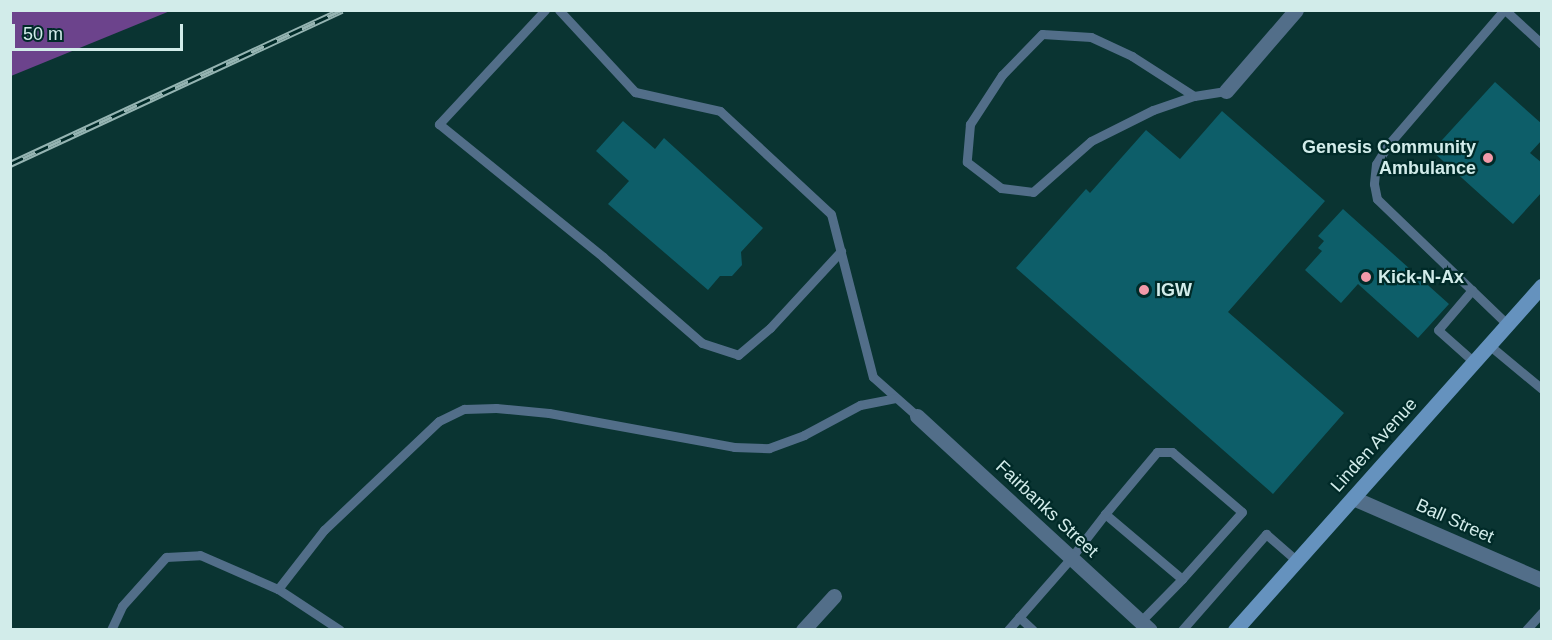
<!DOCTYPE html>
<style>
body{margin:0}
#map{position:relative;width:1552px;height:640px;overflow:hidden;background:#0a3432;font-family:Helvetica,sans-serif}
div>[style]{position:absolute}
[style*='--x']{left:calc(var(--x)*1px);top:calc(var(--y)*1px);width:calc(var(--w)*1px);rotate:calc(var(--a)*1deg)}
.water>*{inset:0;background:#6c438c}
.building>*{inset:0;background:#0d5e69}
.service>*{height:9px;margin:-4.5px;padding:0 4.5px;transform-origin:4.5px;border-radius:4.5px;background:#526e89}
.minor>*{height:15px;margin:-7.5px;padding:0 7.5px;transform-origin:7.5px;border-radius:7.5px;background:#526e89}
.tertiary>*{height:15px;margin:-7.5px;padding:0 7.5px;transform-origin:7.5px;border-radius:7.5px;background:#526e89}
.secondary>*{height:15px;margin:-7.5px;padding:0 7.5px;transform-origin:7.5px;border-radius:7.5px;background:#6592be}
.rail>*{height:7px;margin-top:-3.5px;transform-origin:0;background:repeating-linear-gradient(90deg,#002a28 0 14px,#95b4b2 0 28px);box-sizing:border-box;border-block:2px solid #95b4b2}
.dots>*{width:16px;height:16px;translate:-50% -50%;box-sizing:border-box;border:3px solid #002a28;border-radius:50%}
span{translate:-50% -50%;white-space:nowrap;text-align:center;line-height:1.15;-webkit-text-stroke:4.5px #002a28;paint-order:stroke}
.poi-label{font-size:18px;color:#d2ecea;font-weight:700}
.right{translate:-100% -50%;text-align:right}
.left{translate:0 -50%;text-align:left}
.street-label{font-size:18px;color:#d2ecea}
.frame{position:absolute;inset:0;border:12px solid #d2ecea;pointer-events:none}
.scale{position:absolute;left:12px;top:24px;width:171px;height:27px;box-sizing:border-box;border:3px solid #d2ecea;border-top:0;padding-left:8px;font-size:18px;line-height:21px;white-space:nowrap;color:#d2ecea;-webkit-text-stroke:4px #002a28;paint-order:stroke}
</style>
<div id="map">
<div class="water">
<i style="clip-path:polygon(11px 10px,170px 10px,170px 11px,11px 76px)"></i>
</div>
<div class="building">
<i style="clip-path:polygon(1495px 82px,1542px 124px,1542px 140px,1530px 153px,1542px 163px,1542px 192px,1513px 224px,1432px 151px)"></i>
<i style="clip-path:polygon(1222px 111px,1325px 201px,1228px 312px,1344px 413px,1273px 494px,1016px 268px,1086px 189px,1090px 193px,1146px 130px,1180px 159px)"></i>
<i style="clip-path:polygon(623px 121px,655px 149px,664px 138px,763px 228px,741px 252px,742px 265px,732px 276px,720px 276px,708px 290px,608px 204px,629px 181px,596px 151px)"></i>
<i style="clip-path:polygon(1343px 209px,1449px 304px,1418px 338px,1358px 284px,1341px 303px,1305px 270px,1322px 251px,1318px 248px,1324px 241px,1318px 236px)"></i>
</div>
<div class="service">
<i style="--x:545;--y:10;--w:156;--a:132.9"></i>
<i style="--x:439;--y:124;--w:211;--a:39"></i>
<i style="--x:603;--y:257;--w:131;--a:41"></i>
<i style="--x:702;--y:343;--w:38;--a:18"></i>
<i style="--x:738;--y:355;--w:42;--a:-40.2"></i>
<i style="--x:770;--y:328;--w:105;--a:-47.3"></i>
<i style="--x:559;--y:10;--w:112;--a:47.2"></i>
<i style="--x:635;--y:92;--w:87;--a:12.6"></i>
<i style="--x:720;--y:111;--w:151;--a:42.9"></i>
<i style="--x:831;--y:214;--w:168;--a:75.6"></i>
<i style="--x:873;--y:377;--w:59;--a:41.6"></i>
<i style="--x:1504;--y:10;--w:178;--a:130.7"></i>
<i style="--x:1388;--y:145;--w:22;--a:122"></i>
<i style="--x:1376;--y:164;--w:20;--a:96"></i>
<i style="--x:1374;--y:184;--w:15;--a:79"></i>
<i style="--x:1377;--y:199;--w:180;--a:43.9"></i>
<i style="--x:1505;--y:10;--w:50;--a:42.6"></i>
<i style="--x:1194;--y:96;--w:74;--a:-147.2"></i>
<i style="--x:1132;--y:56;--w:45;--a:-155.1"></i>
<i style="--x:1091;--y:37;--w:49;--a:-176.5"></i>
<i style="--x:1042;--y:34;--w:57;--a:134.3"></i>
<i style="--x:1002;--y:75;--w:59;--a:123.1"></i>
<i style="--x:970;--y:124;--w:38;--a:95"></i>
<i style="--x:967;--y:162;--w:43;--a:37.4"></i>
<i style="--x:1001;--y:188;--w:32;--a:7"></i>
<i style="--x:1033;--y:192;--w:77;--a:-41.3"></i>
<i style="--x:1091;--y:141;--w:69;--a:-26.6"></i>
<i style="--x:1153;--y:110;--w:43;--a:-18.9"></i>
<i style="--x:1194;--y:96;--w:32;--a:-9"></i>
<i style="--x:1472;--y:290;--w:52;--a:130.4"></i>
<i style="--x:1438;--y:330;--w:48;--a:41.6"></i>
<i style="--x:1489;--y:345;--w:69;--a:39.7"></i>
<i style="--x:1157;--y:452;--w:15;--a:0"></i>
<i style="--x:1172;--y:452;--w:92;--a:40.6"></i>
<i style="--x:1242;--y:512;--w:90;--a:131.8"></i>
<i style="--x:1182;--y:579;--w:101;--a:-139.8"></i>
<i style="--x:1105;--y:514;--w:81;--a:-50"></i>
<i style="--x:278;--y:589;--w:75;--a:-52.1"></i>
<i style="--x:324;--y:530;--w:158;--a:-43.5"></i>
<i style="--x:439;--y:421;--w:28;--a:-26"></i>
<i style="--x:464;--y:409;--w:32;--a:-2"></i>
<i style="--x:496;--y:408;--w:53;--a:5.4"></i>
<i style="--x:549;--y:413;--w:188;--a:10.4"></i>
<i style="--x:734;--y:447;--w:35;--a:2"></i>
<i style="--x:769;--y:448;--w:37;--a:-20"></i>
<i style="--x:804;--y:435;--w:64;--a:-28.2"></i>
<i style="--x:860;--y:405;--w:36;--a:-11"></i>
<i style="--x:1019;--y:617;--w:19;--a:43"></i>
<i style="--x:1141;--y:621;--w:59;--a:-45.7"></i>
<i style="--x:111;--y:630;--w:26;--a:-65"></i>
<i style="--x:122;--y:606;--w:66;--a:-48.1"></i>
<i style="--x:166;--y:557;--w:34;--a:-3"></i>
<i style="--x:200;--y:555;--w:85;--a:23.6"></i>
<i style="--x:278;--y:589;--w:74;--a:33.5"></i>
<i style="--x:1008;--y:630;--w:96;--a:-48.8"></i>
<i style="--x:1071;--y:558;--w:56;--a:-52.3"></i>
<i style="--x:1182;--y:630;--w:128;--a:-48.8"></i>
<i style="--x:1266;--y:534;--w:41;--a:41.1"></i>
<i style="--x:1526;--y:630;--w:24;--a:-48"></i>
</div>
<div class="minor">
<i style="--x:1226;--y:91;--w:107;--a:-49.2"></i>
<i style="--x:917;--y:416;--w:316;--a:42.6"></i>
<i style="--x:803;--y:630;--w:46;--a:-47.6"></i>
</div>
<div class="tertiary">
<i style="--x:1353;--y:498;--w:206;--a:23.5"></i>
</div>
<div class="secondary">
<i style="--x:1235;--y:630;--w:461;--a:-48.3"></i>
</div>
<div class="rail">
<i style="--x:10;--y:164;--w:366;--a:-24.9"></i>
</div>
<div class="dots">
<i style="left:1488px;top:158px;background:#f39aa9"></i>
<i style="left:1366px;top:277px;background:#f39aa9"></i>
<i style="left:1144px;top:290px;background:#f39aa9"></i>
</div>
<div class="poi-label">
<span class="right" style="left:1476px;top:158px">Genesis Community<br>Ambulance</span>
<span class="left" style="left:1378px;top:277px">Kick-N-Ax</span>
<span class="left" style="left:1156px;top:290px">IGW</span>
</div>
<div class="street-label">
<span style="left:1374px;top:445px;rotate:-48deg">Linden Avenue</span>
<span style="left:1047px;top:509px;rotate:43deg">Fairbanks Street</span>
<span style="left:1455px;top:521px;rotate:24deg">Ball Street</span>
</div>
<div class="frame"></div>
<div class="scale">50 m</div>
</div>
